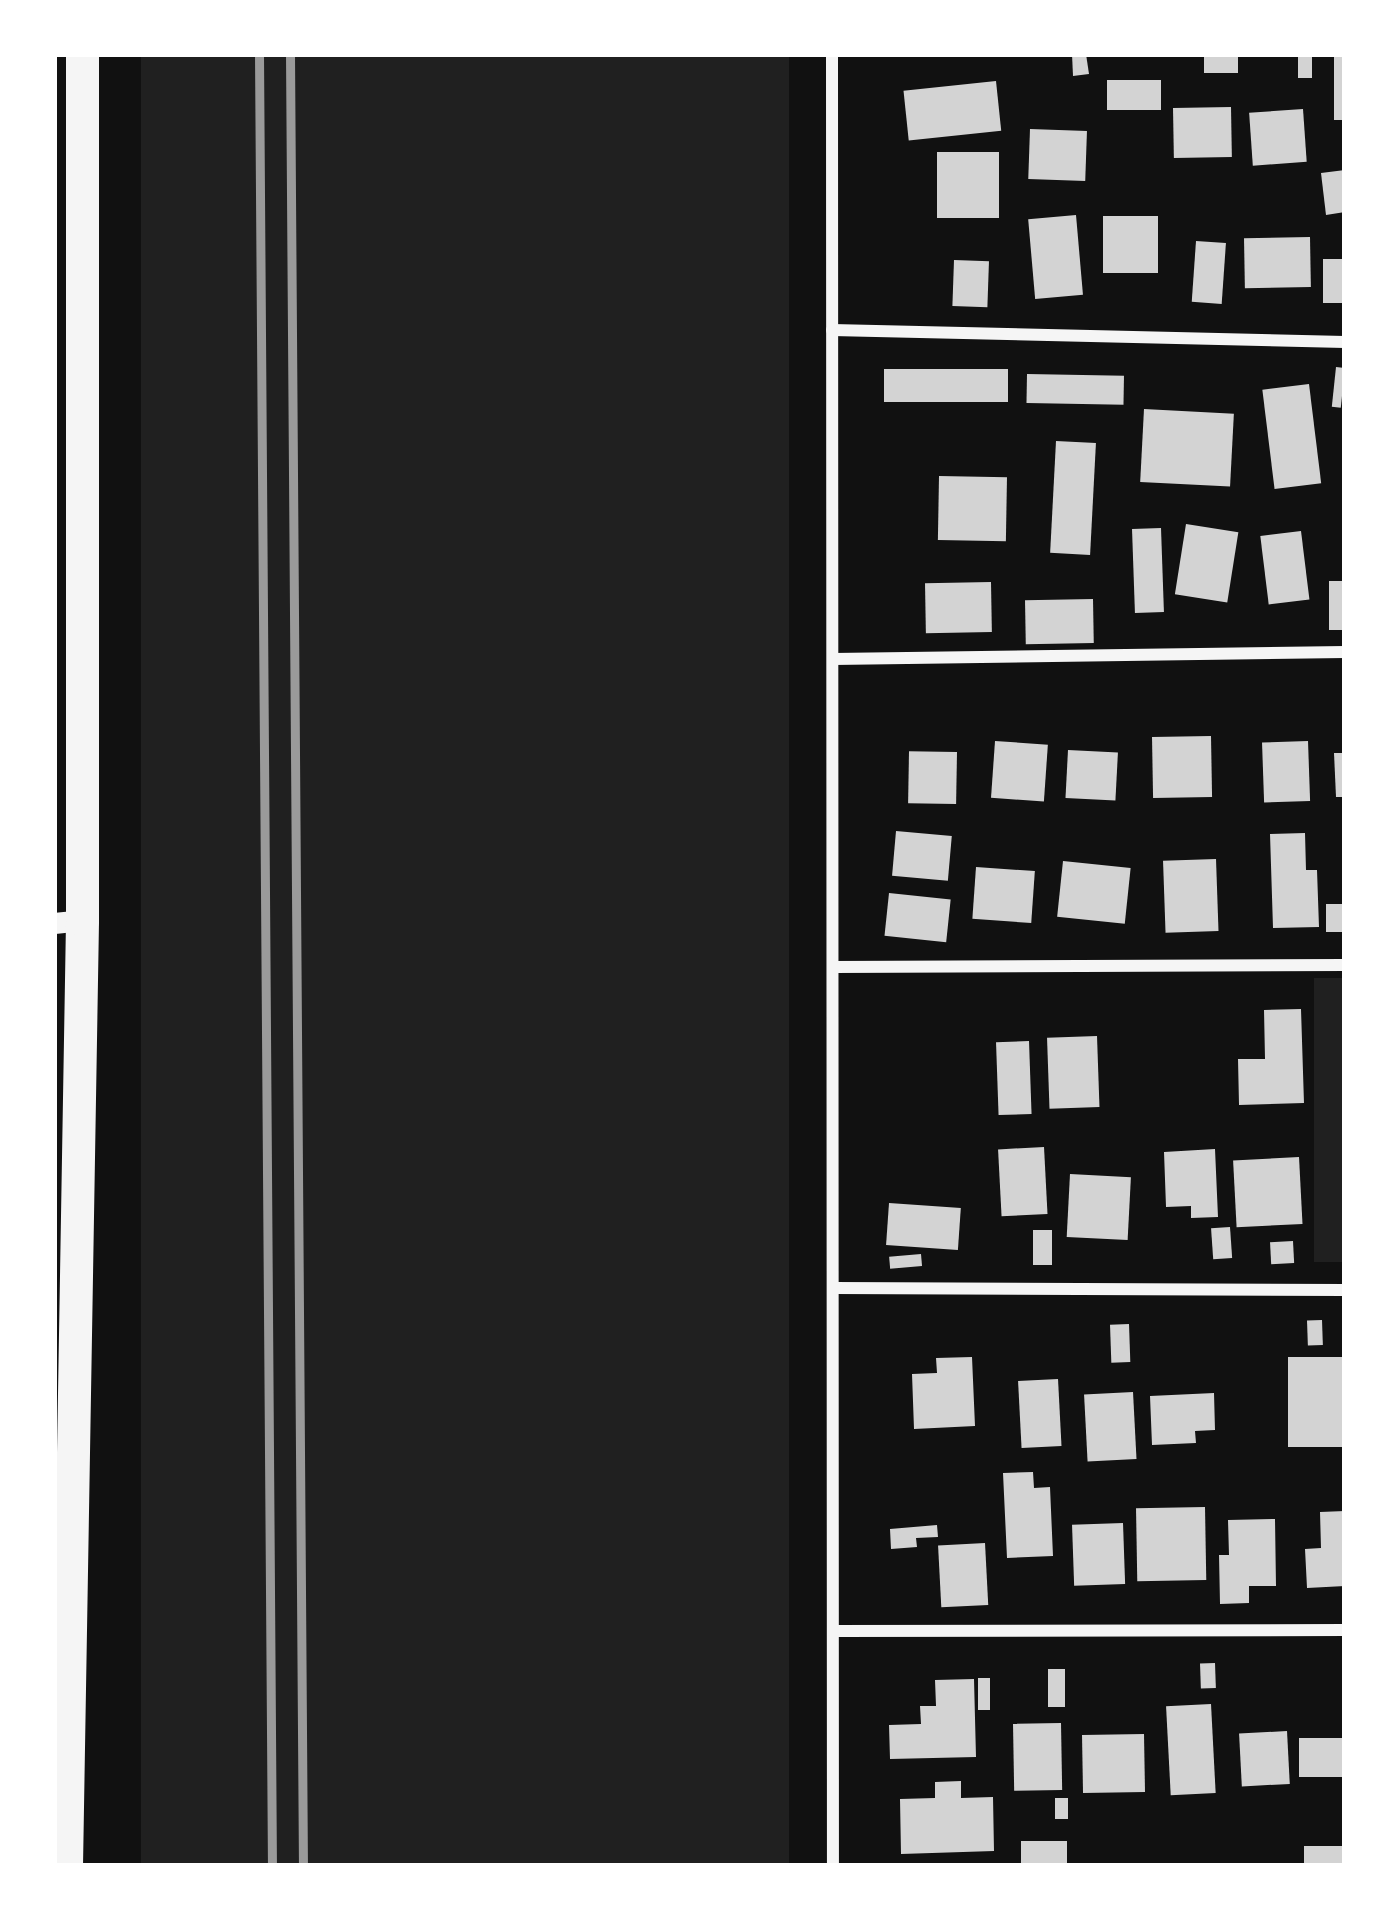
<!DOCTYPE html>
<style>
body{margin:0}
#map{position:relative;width:1399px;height:1920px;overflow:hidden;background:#111;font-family:"Archivo Narrow",sans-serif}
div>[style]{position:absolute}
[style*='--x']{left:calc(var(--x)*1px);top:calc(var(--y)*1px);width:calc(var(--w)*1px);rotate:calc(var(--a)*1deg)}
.green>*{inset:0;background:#202020;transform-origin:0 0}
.building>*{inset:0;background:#d3d3d3;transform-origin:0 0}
.minor>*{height:12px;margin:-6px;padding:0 6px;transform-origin:6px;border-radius:6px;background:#f5f5f5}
.tertiary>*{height:21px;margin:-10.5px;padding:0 10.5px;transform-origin:10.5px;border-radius:10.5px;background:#f5f5f5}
.trunk>*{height:33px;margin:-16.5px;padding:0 16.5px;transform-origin:16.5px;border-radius:16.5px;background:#f5f5f5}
.rail>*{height:9px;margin:-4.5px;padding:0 4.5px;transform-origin:4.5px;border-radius:4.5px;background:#9a9a9a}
span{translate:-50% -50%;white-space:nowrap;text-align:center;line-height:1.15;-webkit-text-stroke:9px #fff;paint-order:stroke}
.frame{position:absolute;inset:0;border:57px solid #fff;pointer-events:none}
</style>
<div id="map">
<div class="green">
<i style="left:141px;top:54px;width:648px;height:1812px"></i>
<i style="left:1314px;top:978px;width:31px;height:284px"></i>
</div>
<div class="building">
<i style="clip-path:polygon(1072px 54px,1086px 54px,1089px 74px,1073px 76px)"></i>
<i style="left:1204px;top:54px;width:34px;height:19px"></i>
<i style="left:1298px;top:54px;width:14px;height:24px"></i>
<i style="left:1334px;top:57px;width:11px;height:63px"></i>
<i style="left:1161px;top:80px;width:30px;height:54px;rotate:90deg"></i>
<i style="left:996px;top:81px;width:50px;height:93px;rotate:84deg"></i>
<i style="left:1231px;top:107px;width:50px;height:58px;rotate:89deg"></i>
<i style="left:1303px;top:109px;width:53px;height:54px;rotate:86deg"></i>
<i style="left:1030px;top:129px;width:57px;height:50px;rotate:2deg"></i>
<i style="left:937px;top:152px;width:62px;height:66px"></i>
<i style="clip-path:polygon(1345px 170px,1345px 212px,1326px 215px,1321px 173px)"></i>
<i style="left:1076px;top:215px;width:80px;height:48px;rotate:85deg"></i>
<i style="left:1158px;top:216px;width:57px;height:55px;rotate:90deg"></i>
<i style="left:1310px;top:237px;width:50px;height:66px;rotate:89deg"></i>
<i style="left:1196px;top:241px;width:30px;height:61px;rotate:4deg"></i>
<i style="left:1345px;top:259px;width:44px;height:22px;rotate:90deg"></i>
<i style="left:954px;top:260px;width:35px;height:46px;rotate:2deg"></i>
<i style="left:1336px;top:367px;width:9px;height:40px;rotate:6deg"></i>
<i style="left:1008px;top:369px;width:33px;height:124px;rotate:90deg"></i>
<i style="left:1027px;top:374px;width:97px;height:29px;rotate:1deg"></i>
<i style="left:1309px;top:384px;width:100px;height:47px;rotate:83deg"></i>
<i style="left:1144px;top:409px;width:90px;height:73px;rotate:3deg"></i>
<i style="left:1056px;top:441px;width:40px;height:112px;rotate:3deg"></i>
<i style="left:939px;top:476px;width:68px;height:64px;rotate:1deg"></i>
<i style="left:1186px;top:524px;width:53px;height:71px;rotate:9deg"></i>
<i style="left:1161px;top:528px;width:84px;height:29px;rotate:88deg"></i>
<i style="left:1301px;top:531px;width:69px;height:41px;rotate:83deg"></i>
<i style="left:1329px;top:581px;width:16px;height:49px"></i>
<i style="left:991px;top:582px;width:50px;height:66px;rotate:89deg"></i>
<i style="left:1093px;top:599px;width:44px;height:68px;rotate:89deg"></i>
<i style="left:1211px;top:736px;width:61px;height:59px;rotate:89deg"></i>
<i style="left:995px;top:741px;width:53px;height:57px;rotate:4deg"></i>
<i style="left:1308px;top:741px;width:60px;height:46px;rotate:88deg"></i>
<i style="left:1068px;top:750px;width:50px;height:48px;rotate:3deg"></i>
<i style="left:957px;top:752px;width:52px;height:48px;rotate:91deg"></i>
<i style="clip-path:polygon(1334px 753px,1345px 753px,1345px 797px,1336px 797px)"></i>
<i style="left:896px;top:831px;width:56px;height:45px;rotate:5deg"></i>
<i style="clip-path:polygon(1305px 833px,1306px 870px,1317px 870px,1319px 927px,1273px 928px,1270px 834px)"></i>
<i style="left:1216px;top:859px;width:72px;height:53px;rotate:88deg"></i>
<i style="left:1063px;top:861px;width:68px;height:56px;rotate:6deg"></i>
<i style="left:976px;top:867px;width:59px;height:52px;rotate:4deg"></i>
<i style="left:889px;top:893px;width:62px;height:43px;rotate:6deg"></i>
<i style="left:1343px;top:904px;width:28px;height:17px;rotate:90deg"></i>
<i style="clip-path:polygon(1301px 1009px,1304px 1103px,1239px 1105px,1238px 1059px,1265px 1059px,1264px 1010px)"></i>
<i style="left:1097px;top:1036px;width:71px;height:50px;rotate:88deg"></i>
<i style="left:1029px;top:1041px;width:73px;height:33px;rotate:88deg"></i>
<i style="left:1044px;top:1147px;width:67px;height:46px;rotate:87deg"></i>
<i style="clip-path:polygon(1215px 1149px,1218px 1217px,1191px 1218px,1191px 1206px,1166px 1207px,1164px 1152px)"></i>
<i style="left:1299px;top:1157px;width:67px;height:66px;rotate:87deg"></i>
<i style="left:1070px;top:1174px;width:61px;height:63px;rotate:3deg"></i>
<i style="left:889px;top:1203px;width:72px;height:42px;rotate:4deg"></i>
<i style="left:1230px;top:1227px;width:31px;height:19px;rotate:86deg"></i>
<i style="left:1033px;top:1230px;width:19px;height:35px"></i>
<i style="left:1293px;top:1241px;width:22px;height:23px;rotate:87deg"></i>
<i style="left:921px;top:1254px;width:12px;height:32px;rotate:85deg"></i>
<i style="left:1322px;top:1320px;width:25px;height:15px;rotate:88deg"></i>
<i style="left:1129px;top:1324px;width:38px;height:19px;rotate:88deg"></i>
<i style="clip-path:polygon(972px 1357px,975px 1426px,914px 1429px,912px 1374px,937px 1373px,936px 1358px)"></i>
<i style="left:1345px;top:1357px;width:90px;height:57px;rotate:90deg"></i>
<i style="left:1058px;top:1379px;width:67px;height:40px;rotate:87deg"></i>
<i style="left:1133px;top:1392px;width:67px;height:49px;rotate:87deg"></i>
<i style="clip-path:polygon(1214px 1393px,1215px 1430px,1195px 1431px,1196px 1443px,1152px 1445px,1150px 1396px)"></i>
<i style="clip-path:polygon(1033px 1472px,1034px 1488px,1050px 1487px,1053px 1556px,1007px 1558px,1003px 1473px)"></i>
<i style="left:1205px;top:1507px;width:73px;height:69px;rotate:89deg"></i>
<i style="clip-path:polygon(1345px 1511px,1345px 1586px,1307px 1588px,1305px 1549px,1321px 1548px,1320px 1512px)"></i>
<i style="clip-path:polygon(1275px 1519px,1276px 1586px,1249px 1586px,1249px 1603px,1220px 1604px,1219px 1555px,1229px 1555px,1228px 1520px)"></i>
<i style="left:1123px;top:1523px;width:61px;height:51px;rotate:88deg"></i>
<i style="clip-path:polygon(937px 1525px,938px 1537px,916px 1538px,917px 1547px,891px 1549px,890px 1529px)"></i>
<i style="left:985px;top:1543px;width:62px;height:47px;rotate:87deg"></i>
<i style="left:1215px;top:1663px;width:25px;height:15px;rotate:88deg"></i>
<i style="left:1048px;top:1669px;width:17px;height:38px"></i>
<i style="left:978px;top:1678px;width:12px;height:32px"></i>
<i style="clip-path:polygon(974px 1679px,976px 1757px,890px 1759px,889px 1725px,921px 1724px,920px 1706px,936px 1706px,935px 1680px)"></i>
<i style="left:1211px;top:1704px;width:89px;height:45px;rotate:87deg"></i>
<i style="left:1061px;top:1723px;width:67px;height:48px;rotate:89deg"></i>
<i style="left:1287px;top:1731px;width:53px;height:48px;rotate:87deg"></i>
<i style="left:1144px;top:1734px;width:58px;height:62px;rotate:89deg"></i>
<i style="left:1345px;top:1738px;width:39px;height:46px;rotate:90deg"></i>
<i style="clip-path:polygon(961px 1781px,961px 1798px,993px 1797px,994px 1851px,901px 1854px,900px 1799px,935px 1798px,935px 1782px)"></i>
<i style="left:1055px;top:1798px;width:13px;height:21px"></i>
<i style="left:1067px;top:1841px;width:25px;height:46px;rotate:90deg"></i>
<i style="left:1345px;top:1846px;width:20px;height:41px;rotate:90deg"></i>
</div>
<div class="minor">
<i style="--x:832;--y:54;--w:1812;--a:89.97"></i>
<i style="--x:832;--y:330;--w:513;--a:1.34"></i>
<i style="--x:833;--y:659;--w:512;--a:-0.78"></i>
<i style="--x:833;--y:967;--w:512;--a:-0.22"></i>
<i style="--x:833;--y:1288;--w:512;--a:0.22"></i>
<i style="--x:833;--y:1631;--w:512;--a:-0.11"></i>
</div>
<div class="tertiary">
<i style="--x:54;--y:923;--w:28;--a:-6"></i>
</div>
<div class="trunk">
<i style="--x:66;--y:1866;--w:946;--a:-89.03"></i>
<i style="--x:82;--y:920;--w:866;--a:-90"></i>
</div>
<div class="rail">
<i style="--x:259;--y:54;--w:1812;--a:89.59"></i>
<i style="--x:290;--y:54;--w:1812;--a:89.59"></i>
</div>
<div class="frame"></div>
</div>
